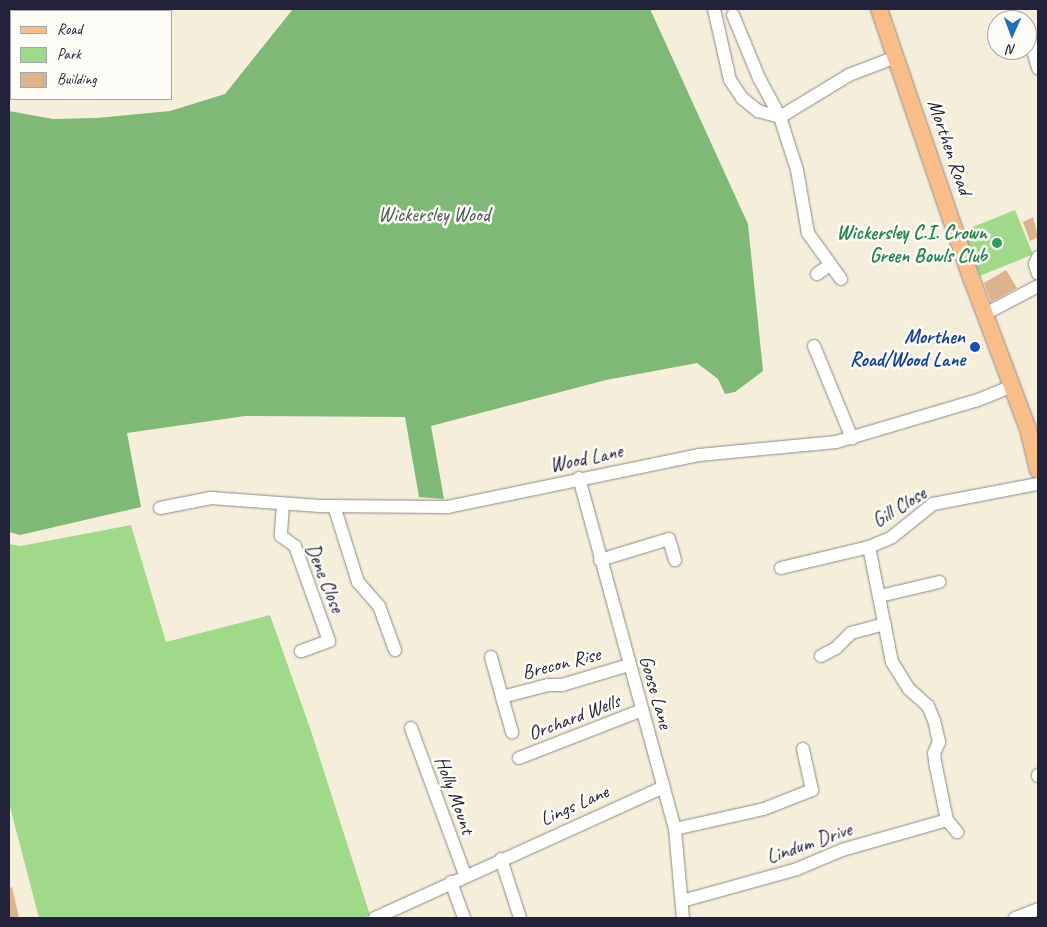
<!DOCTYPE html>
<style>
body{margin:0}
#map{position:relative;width:1047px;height:927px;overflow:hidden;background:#f5eeda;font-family:Caveat,sans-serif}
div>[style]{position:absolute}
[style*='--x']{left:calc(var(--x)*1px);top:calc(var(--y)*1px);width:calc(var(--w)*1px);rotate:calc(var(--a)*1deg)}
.green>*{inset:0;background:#a1d98b;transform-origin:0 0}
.forest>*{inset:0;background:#80b977}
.building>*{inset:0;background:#dbb38c}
.roads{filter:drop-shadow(0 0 1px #8c888a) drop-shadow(0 0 1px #8c888a)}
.minor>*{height:12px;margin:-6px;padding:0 6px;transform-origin:6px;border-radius:6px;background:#fff}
.major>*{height:16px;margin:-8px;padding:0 8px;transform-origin:8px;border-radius:8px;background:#f8bd88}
.dots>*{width:14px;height:14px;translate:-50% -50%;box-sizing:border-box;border:2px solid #fdfcf7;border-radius:50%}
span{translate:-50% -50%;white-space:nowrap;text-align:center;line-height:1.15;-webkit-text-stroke:5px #fdfcf7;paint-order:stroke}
.street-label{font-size:20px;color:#22223b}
.park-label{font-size:20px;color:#485953}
.leisure-label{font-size:20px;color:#27864d;font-weight:700}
.right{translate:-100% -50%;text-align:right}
.transit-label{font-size:20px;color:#164399;font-weight:700}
.frame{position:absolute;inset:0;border:10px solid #22223b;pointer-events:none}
.legend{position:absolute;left:10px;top:10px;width:162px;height:90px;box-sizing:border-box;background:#fdfcf7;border:1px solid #a5a5ac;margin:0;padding:6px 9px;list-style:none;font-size:15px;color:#22223b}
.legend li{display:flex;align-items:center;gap:10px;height:25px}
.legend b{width:25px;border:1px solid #a5a5ac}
.north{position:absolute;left:987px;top:10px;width:50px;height:50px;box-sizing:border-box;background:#fdfcf7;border:1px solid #a5a5ac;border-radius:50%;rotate:182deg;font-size:14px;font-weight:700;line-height:20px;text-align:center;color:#22223b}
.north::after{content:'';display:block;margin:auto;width:18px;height:22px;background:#1f6fb2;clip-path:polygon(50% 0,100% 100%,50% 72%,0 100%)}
</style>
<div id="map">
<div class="green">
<i style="left:1015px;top:210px;width:48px;height:57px;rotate:68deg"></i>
<i style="clip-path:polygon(131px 525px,166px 642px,270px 615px,311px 731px,370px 915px,363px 918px,39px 918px,9px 803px,9px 544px,21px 546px)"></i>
</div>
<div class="forest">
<i style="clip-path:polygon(293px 9px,650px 9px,748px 224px,763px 371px,735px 392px,725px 394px,718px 379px,697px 363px,606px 380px,431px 426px,444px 499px,419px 497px,405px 417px,245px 416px,127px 433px,141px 507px,20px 535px,9px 532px,9px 111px,53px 119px,97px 118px,170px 111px,225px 94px)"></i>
</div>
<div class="building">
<i style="clip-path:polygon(1033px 217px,1038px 237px,1030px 241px,1023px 222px)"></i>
<i style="clip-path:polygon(1006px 270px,1017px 288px,991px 302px,984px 283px)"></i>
<i style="clip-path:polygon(12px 887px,19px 918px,9px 918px,9px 888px)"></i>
</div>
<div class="roads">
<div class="minor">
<i style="--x:714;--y:9;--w:73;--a:77.3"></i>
<i style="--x:730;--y:80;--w:22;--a:56"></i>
<i style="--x:742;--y:98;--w:21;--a:39"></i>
<i style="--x:758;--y:111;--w:23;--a:15"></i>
<i style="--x:733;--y:15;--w:68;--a:67.6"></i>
<i style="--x:759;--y:78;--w:44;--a:61.7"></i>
<i style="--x:1027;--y:29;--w:41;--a:74.2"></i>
<i style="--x:1038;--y:257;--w:8;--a:113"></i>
<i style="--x:1035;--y:264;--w:10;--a:73"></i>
<i style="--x:817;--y:274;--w:16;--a:-35"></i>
<i style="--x:841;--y:279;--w:57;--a:-125.7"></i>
<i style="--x:808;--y:233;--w:64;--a:-99.9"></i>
<i style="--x:797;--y:170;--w:56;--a:-107.8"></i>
<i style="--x:780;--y:117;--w:81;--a:-31.3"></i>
<i style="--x:849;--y:75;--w:50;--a:-21"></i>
<i style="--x:985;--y:314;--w:60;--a:-27.8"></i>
<i style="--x:814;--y:346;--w:100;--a:67.6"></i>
<i style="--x:579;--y:478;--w:364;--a:74.7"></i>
<i style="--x:675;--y:829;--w:89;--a:84.9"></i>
<i style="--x:283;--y:504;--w:32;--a:94"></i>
<i style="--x:281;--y:536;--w:17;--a:36"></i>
<i style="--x:295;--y:546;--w:101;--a:70.3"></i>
<i style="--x:329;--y:641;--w:30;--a:160"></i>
<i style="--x:334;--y:506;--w:80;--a:72.5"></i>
<i style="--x:358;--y:582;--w:32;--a:49"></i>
<i style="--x:379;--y:606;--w:47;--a:70"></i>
<i style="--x:160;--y:508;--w:52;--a:-11.1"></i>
<i style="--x:211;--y:498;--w:109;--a:4.2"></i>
<i style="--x:320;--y:506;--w:128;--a:0.4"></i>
<i style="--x:448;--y:507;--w:256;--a:-11.7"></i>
<i style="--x:699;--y:455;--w:138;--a:-5.4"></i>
<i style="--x:836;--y:442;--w:148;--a:-16.5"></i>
<i style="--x:978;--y:400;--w:37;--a:-22"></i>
<i style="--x:869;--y:547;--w:117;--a:78.7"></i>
<i style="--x:892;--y:662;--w:32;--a:58"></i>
<i style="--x:909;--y:689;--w:25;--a:42"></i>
<i style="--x:928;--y:706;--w:15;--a:67"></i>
<i style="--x:934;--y:720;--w:23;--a:77"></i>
<i style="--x:939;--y:742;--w:12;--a:114"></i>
<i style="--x:934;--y:753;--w:14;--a:82"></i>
<i style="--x:936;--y:767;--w:54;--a:78.3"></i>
<i style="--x:947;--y:820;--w:16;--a:50"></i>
<i style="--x:600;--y:560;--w:72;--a:-16.9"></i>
<i style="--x:669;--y:539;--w:22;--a:74"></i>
<i style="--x:781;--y:568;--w:90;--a:-13.4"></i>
<i style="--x:869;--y:547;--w:25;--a:-23"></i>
<i style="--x:892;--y:537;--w:53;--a:-38.8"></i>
<i style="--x:933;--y:504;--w:107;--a:-10.8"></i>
<i style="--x:880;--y:596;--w:61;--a:-13.3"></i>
<i style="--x:821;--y:656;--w:17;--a:-28"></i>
<i style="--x:836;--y:648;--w:21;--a:-45"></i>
<i style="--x:851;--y:633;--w:35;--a:-15"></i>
<i style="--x:491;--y:657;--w:41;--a:74.6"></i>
<i style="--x:502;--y:697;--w:48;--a:-14.6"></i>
<i style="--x:548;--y:685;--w:14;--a:0"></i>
<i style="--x:562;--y:685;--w:70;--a:-16.6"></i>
<i style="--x:502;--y:697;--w:37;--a:74"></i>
<i style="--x:411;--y:728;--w:157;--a:69.8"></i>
<i style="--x:519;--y:758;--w:132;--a:-21.3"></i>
<i style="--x:1038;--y:775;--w:1;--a:90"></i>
<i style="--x:675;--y:829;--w:91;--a:-12.7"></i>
<i style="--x:764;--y:809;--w:52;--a:-21.6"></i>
<i style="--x:812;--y:790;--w:42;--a:-102.4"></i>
<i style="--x:501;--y:859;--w:62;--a:72.1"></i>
<i style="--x:451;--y:882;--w:38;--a:70"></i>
<i style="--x:682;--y:901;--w:119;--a:-15.5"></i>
<i style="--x:797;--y:869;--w:49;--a:-22.9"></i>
<i style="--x:842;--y:850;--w:109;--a:-15.9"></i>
<i style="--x:375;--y:918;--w:317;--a:-24.4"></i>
<i style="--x:1015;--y:918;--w:25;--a:-21"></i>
</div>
<div class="major">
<i style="--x:879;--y:9;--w:287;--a:71.1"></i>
<i style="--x:972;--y:280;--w:159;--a:69.4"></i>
<i style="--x:1028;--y:429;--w:42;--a:76.3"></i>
</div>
</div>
<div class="dots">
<i style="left:997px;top:243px;background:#2e9e5b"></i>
<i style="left:975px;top:347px;background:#1a4fb4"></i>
</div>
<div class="street-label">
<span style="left:950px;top:147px;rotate:71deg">Morthen Road</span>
<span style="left:586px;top:458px;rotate:-12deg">Wood Lane</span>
<span style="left:899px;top:507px;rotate:-32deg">Gill Close</span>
<span style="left:325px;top:578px;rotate:68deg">Dene Close</span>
<span style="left:561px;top:663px;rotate:-14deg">Brecon Rise</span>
<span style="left:656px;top:692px;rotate:74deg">Goose Lane</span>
<span style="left:574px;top:717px;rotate:-21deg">Orchard Wells</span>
<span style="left:455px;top:795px;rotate:70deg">Holly Mount</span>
<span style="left:574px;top:805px;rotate:-24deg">Lings Lane</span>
<span style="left:809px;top:843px;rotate:-19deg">Lindum Drive</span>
</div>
<div class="park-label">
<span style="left:434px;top:214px">Wickersley Wood</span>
</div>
<div class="leisure-label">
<span class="right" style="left:987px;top:244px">Wickersley C.I. Crown<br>Green Bowls Club</span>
</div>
<div class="transit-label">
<span class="right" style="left:965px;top:348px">Morthen<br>Road/Wood Lane</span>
</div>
<div class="frame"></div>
<ul class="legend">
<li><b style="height:6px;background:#f8bd88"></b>Road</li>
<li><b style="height:14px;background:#a1d98b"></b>Park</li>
<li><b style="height:14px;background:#dbb38c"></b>Building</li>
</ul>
<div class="north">N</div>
</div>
